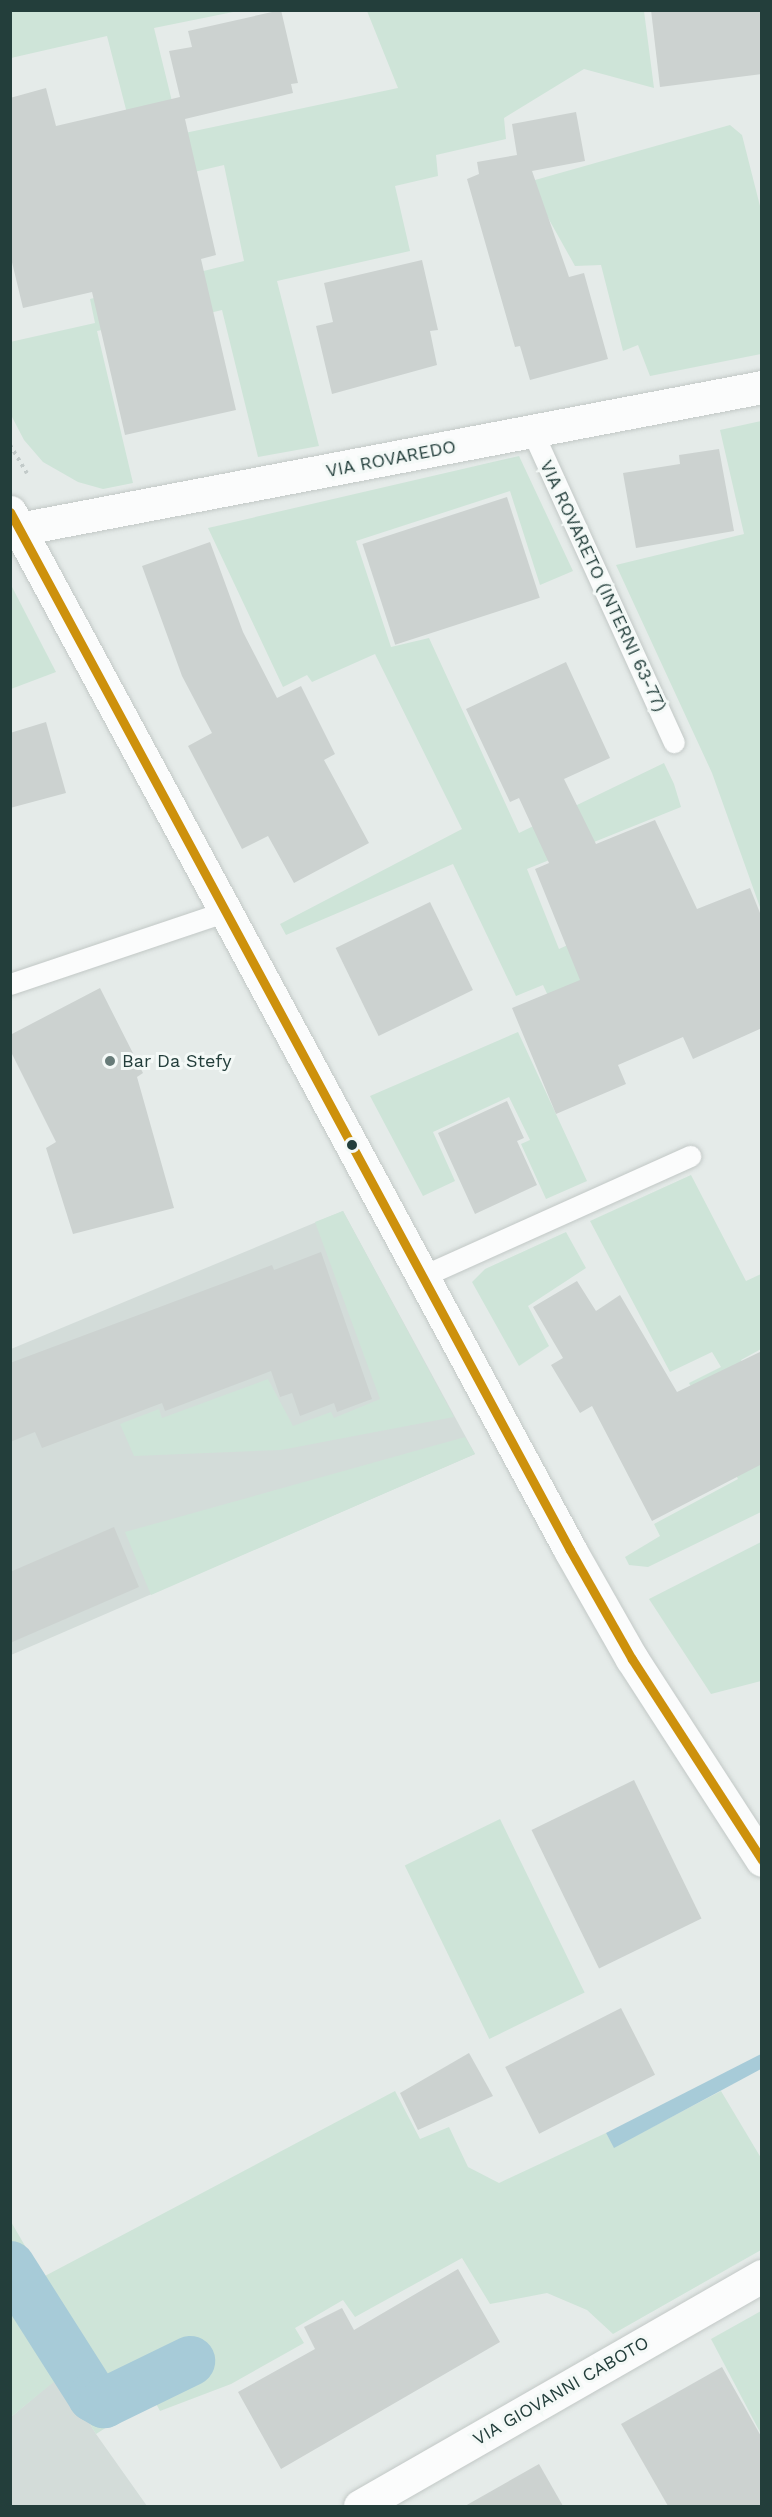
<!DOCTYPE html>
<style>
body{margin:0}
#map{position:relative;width:772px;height:2517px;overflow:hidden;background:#e5ebe9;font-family:"Work Sans",sans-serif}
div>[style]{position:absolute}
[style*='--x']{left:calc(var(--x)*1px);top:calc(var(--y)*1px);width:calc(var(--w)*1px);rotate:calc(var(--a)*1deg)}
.built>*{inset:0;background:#d3dcd9}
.green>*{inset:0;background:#cee4d8;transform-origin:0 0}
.water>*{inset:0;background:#a7cbd8}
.canal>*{height:50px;margin:-25px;padding:0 25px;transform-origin:25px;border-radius:25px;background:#a7cbd8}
.building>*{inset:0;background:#ccd2d0;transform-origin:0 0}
.path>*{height:4px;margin-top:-2px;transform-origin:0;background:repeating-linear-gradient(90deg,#c2cac9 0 3px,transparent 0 7.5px)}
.roads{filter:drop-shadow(0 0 2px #c2c8c6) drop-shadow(0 0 2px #c2c8c6)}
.lane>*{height:21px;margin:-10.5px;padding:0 10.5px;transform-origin:10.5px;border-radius:10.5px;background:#fbfcfc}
.street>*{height:33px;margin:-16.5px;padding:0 16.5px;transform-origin:16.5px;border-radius:16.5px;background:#fbfcfc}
.secondary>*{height:33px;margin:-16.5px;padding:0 16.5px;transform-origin:16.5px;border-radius:16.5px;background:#fbfcfc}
.bus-1>*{height:9px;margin:-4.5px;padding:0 4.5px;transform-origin:4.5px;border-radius:4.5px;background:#cd910c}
.dots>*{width:16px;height:16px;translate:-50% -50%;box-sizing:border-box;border:3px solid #f4f9f7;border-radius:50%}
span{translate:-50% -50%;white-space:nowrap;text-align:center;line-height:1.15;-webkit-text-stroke:6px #f4f9f7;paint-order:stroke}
.street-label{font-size:18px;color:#233e3b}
.poi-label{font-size:18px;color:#233e3b}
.left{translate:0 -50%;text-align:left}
.frame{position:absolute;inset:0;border:12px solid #233e3b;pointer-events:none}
</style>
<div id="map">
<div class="built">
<i style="clip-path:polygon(343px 1211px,475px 1454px,11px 1655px,11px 1349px)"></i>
<i style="clip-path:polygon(61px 2375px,96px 2434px,147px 2506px,11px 2506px,11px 2417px)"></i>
</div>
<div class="green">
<i style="clip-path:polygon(11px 11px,238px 11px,154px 28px,180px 134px,398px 88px,367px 11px,644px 11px,654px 88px,584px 69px,504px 118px,506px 139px,436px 155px,438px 176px,395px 186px,410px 251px,277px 281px,319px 446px,258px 457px,222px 310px,169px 323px,167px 315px,97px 331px,133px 483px,103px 489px,78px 482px,43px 462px,24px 440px,11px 415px,10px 342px,95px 323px,90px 299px,244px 261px,224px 165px,66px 202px,137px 152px,107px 36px,11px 58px)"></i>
<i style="clip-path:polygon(730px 125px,742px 135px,761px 210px,761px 354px,650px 376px,638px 345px,623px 351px,601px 265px,575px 266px,528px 182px)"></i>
<i style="clip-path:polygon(761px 421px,762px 421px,761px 910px,712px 773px,616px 565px,744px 534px,720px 430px)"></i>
<i style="clip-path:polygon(519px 456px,573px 571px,540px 585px,510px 491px,356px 541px,391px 647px,429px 638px,519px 833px,664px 763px,674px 784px,681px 807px,527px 869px,559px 949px,572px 943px,584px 977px,555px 1011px,543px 985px,516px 996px,453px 864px,286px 935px,280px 924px,462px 829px,375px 654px,312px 682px,307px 675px,283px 687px,208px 528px)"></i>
<i style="clip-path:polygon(11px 585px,56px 672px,11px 689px,10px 689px)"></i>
<i style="clip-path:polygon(518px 1032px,587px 1181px,546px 1199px,521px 1144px,530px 1140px,509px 1097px,433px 1132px,455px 1181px,423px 1196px,370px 1096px)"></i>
<i style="clip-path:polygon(691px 1175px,746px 1281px,761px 1274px,761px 1349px,741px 1360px,761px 1398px,761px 1512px,648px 1567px,629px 1565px,625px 1557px,660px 1536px,654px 1524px,738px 1479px,689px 1383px,721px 1367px,712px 1352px,670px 1372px,590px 1221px)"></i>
<i style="clip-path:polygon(343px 1211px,454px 1417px,281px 1450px,134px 1456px,120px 1424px,159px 1409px,162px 1418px,268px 1379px,293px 1426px,331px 1412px,334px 1418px,380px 1399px,315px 1222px)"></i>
<i style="clip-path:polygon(566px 1232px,586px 1268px,528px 1306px,549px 1346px,519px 1366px,472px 1282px,485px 1269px)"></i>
<i style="clip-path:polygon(465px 1437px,475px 1454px,151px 1595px,125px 1532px)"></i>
<i style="clip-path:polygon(761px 1542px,761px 1681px,711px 1694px,649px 1599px)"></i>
<i style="left:500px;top:1819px;width:193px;height:106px;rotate:64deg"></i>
<i style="clip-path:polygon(395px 2091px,420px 2139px,449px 2127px,468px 2167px,499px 2183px,606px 2133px,614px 2147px,721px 2091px,761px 2158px,761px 2250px,613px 2334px,587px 2310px,547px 2293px,490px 2304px,462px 2258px,355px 2317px,343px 2300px,295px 2328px,304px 2343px,231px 2384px,160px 2411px,153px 2398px,96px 2434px,61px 2376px,11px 2417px,10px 2220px,43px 2277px)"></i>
<i style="clip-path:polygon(761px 2311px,761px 2434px,711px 2339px)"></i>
</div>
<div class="water">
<i style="clip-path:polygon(761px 2054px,761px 2069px,614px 2148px,606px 2133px)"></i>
</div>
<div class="canal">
<i style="--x:10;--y:2266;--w:155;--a:57.6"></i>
<i style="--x:93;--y:2397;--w:13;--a:29"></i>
<i style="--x:104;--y:2403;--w:96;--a:-26"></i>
</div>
<div class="building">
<i style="clip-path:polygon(281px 10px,298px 83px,291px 84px,293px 93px,185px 119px,216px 255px,201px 259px,236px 410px,125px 435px,92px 292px,23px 308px,10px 254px,10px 98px,46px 88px,56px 126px,180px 97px,169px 51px,192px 47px,188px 31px)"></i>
<i style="clip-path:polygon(651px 10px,762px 10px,762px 74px,660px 87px)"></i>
<i style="clip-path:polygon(576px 112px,585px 161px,532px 171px,569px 277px,584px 273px,608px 359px,530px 380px,520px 346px,515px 347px,467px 179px,479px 174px,477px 162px,517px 155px,512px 124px)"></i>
<i style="clip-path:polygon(422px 260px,438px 330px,430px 331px,437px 365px,332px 394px,316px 326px,333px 322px,324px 283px)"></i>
<i style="clip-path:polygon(719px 449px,734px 531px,636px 548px,623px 473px,680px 464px,679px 455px)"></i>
<i style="left:507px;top:497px;width:106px;height:152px;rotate:72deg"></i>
<i style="clip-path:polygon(210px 542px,243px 632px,277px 698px,301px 686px,335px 754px,324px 760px,369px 843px,294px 883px,268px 836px,242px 849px,188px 746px,212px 733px,182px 676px,142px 566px)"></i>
<i style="clip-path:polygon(566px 662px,610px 758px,564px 779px,596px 844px,655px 820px,697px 909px,750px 888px,762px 918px,762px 1028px,693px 1059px,683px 1037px,618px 1065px,626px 1084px,556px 1114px,512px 1008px,580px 980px,535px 869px,549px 863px,519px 798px,510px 802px,466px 709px)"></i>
<i style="clip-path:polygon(46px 722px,66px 793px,10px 808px,10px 733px)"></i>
<i style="left:430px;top:902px;width:98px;height:105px;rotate:64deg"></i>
<i style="clip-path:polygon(100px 988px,143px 1073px,137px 1077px,174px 1208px,73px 1234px,46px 1148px,56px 1142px,10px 1050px,10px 1035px)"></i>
<i style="clip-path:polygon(507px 1101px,524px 1138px,517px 1141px,537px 1185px,475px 1214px,438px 1133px)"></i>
<i style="clip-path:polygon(321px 1252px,372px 1399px,337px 1412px,334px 1403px,300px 1416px,292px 1393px,280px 1397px,271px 1371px,165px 1411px,162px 1403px,42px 1448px,35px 1432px,10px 1442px,10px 1363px,272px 1265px,274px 1270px)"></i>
<i style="clip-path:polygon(577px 1281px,596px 1311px,620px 1295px,677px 1392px,762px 1351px,762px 1464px,652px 1521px,592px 1406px,580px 1413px,551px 1365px,563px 1358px,533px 1307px)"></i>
<i style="clip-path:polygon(114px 1527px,139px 1587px,10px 1643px,10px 1572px)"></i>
<i style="left:634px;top:1780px;width:154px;height:114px;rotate:64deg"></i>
<i style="left:621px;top:2008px;width:75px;height:130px;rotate:63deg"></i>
<i style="clip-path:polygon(469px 2053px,493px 2096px,418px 2130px,400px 2093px)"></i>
<i style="clip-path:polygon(458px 2269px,500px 2342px,281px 2469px,238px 2392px,315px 2349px,304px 2327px,342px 2308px,354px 2330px)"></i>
<i style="clip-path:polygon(722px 2367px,762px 2438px,762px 2506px,668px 2506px,621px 2424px)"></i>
<i style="clip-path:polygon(539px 2464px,563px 2506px,465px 2506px)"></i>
</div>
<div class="path">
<i style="--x:10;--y:445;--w:33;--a:59"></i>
</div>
<div class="roads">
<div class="lane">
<i style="--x:532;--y:431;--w:342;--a:65.5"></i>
<i style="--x:10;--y:984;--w:229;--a:-18.6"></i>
<i style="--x:423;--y:1276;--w:293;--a:-24.2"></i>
</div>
<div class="street">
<i style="--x:360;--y:2506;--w:463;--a:-29.8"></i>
</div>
<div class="secondary">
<i style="--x:10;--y:512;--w:1179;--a:61.65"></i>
<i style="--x:570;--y:1550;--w:125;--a:60.4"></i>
<i style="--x:632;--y:1659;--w:239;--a:57.1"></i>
<i style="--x:19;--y:529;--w:756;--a:-10.82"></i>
</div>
</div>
<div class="bus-1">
<i style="--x:10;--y:512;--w:1179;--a:61.65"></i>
<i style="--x:570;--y:1550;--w:125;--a:60.4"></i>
<i style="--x:632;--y:1659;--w:239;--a:57.1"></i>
</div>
<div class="dots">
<i style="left:110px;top:1061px;background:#677b78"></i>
<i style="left:352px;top:1145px;background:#233e3b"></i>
</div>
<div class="street-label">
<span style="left:391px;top:459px;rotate:-11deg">VIA ROVAREDO</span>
<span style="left:603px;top:586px;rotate:65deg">VIA ROVARETO (INTERNI 63-77)</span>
<span style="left:561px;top:2391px;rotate:-30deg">VIA GIOVANNI CABOTO</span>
</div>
<div class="poi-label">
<span class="left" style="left:122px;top:1061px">Bar Da Stefy</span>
</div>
<div class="frame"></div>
</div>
